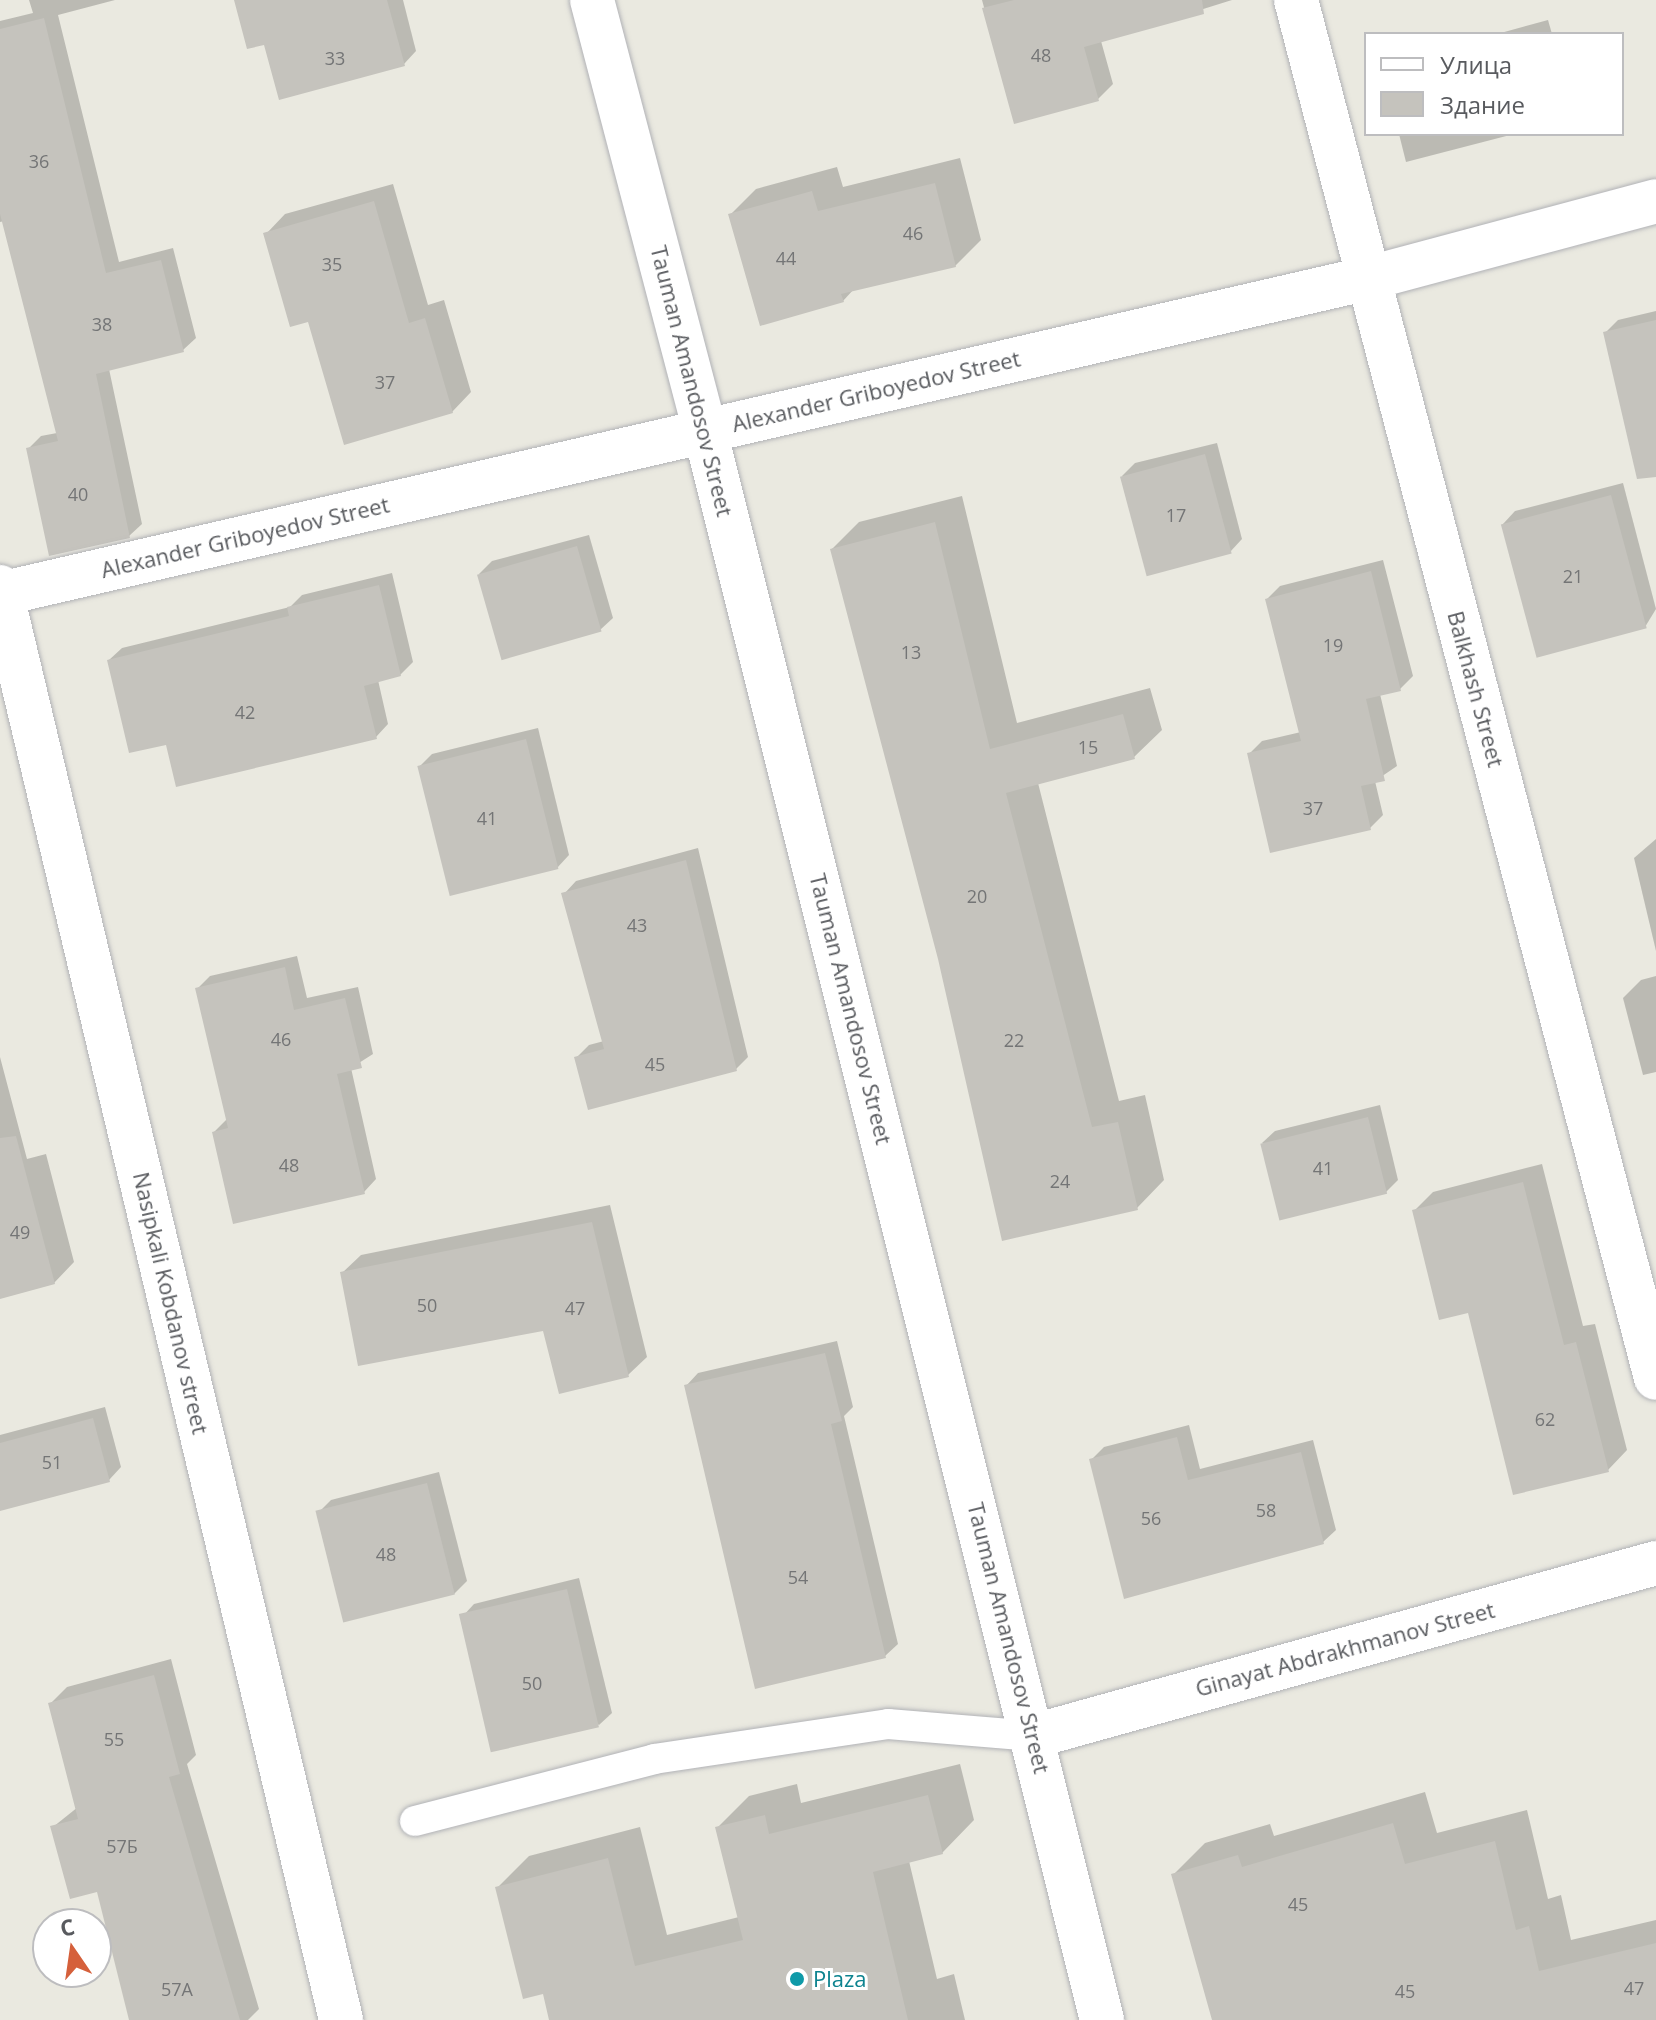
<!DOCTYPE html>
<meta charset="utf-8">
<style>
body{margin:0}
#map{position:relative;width:1656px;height:2020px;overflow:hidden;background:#eae9e0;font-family:"Open Sans",sans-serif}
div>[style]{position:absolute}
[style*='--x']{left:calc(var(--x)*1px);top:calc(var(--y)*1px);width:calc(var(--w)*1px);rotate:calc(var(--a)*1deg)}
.shadow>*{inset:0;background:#0003}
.building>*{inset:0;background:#c5c3bd;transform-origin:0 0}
.roads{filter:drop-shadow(0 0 2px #b1b2b6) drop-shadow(0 0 2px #b1b2b6)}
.service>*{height:30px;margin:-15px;padding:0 15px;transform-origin:15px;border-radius:15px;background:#fff}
.minor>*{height:44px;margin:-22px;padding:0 22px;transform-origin:22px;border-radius:22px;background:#fff}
.secondary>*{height:44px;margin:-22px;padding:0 22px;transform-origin:22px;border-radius:22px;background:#fff}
.dots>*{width:22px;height:22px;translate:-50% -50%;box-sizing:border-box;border:4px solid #fff;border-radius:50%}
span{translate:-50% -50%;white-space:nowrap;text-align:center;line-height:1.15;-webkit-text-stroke:6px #fff;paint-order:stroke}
.number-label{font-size:18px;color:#747576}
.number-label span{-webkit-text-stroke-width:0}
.street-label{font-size:22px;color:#595b5f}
.culture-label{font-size:22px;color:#0d838f}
.left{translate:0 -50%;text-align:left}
.legend{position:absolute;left:1364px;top:32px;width:260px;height:104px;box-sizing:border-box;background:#fff;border:2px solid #bdbdbf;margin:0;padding:10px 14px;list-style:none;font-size:24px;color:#595b5f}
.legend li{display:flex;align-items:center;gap:16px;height:40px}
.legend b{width:40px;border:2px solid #bdbdbf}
.north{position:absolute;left:32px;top:1908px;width:80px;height:80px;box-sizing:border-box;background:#fff;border:2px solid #bdbdbf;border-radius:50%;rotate:347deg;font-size:22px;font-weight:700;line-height:32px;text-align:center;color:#595b5f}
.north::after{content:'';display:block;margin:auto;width:28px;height:36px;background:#d5603b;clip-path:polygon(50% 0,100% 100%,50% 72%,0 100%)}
</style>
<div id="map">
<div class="shadow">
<i style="clip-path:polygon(29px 0,115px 0,58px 15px,119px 262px,173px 248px,196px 338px,183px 350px,109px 369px,142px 524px,129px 536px,28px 449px,41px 436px,57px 433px,4px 221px,0 222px,0 21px,33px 13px)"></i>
<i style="clip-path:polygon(243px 0,403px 0,416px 51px,404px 64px,265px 42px)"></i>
<i style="clip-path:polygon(982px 0,1232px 0,1101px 41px,1113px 84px,1098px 99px,1015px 122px)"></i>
<i style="clip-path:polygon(1548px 20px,1552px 34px,1497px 34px)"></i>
<i style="clip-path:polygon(1399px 134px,1514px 134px,1406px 162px)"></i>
<i style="clip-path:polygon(960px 158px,981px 240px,955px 266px,854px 289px,843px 301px,730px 215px,756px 189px,837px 167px,843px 187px)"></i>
<i style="clip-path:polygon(393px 184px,428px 305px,444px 300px,471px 392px,452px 412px,309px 320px,266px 234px,285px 214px)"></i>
<i style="clip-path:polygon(1656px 311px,1656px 449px,1605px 333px,1618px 320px)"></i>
<i style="clip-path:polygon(1217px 443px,1242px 539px,1230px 552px,1122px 476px,1135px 463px)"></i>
<i style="clip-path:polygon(1623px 483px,1656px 609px,1645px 627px,1503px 524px,1515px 511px)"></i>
<i style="clip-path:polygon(962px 496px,1017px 723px,1150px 688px,1162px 730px,1134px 757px,1038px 783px,1119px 1101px,1145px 1095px,1164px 1180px,1137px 1208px,940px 958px,832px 549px,859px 522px)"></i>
<i style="clip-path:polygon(589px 535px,613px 618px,600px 630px,479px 574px,492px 561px)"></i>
<i style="clip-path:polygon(1383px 560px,1413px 676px,1400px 689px,1380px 694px,1397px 766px,1375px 781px,1383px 815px,1370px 828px,1249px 754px,1262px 741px,1301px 732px,1267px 599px,1280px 586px)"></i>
<i style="clip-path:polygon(392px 573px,413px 662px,400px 675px,378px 680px,388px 724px,376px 737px,109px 660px,122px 648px,290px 607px,302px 595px)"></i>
<i style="clip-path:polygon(538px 728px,569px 855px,557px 868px,419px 767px,432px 754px)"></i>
<i style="clip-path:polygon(1656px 839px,1656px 951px,1634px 858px)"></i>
<i style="clip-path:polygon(698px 848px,748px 1057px,736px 1069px,576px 1058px,589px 1045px,604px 1041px,564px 894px,576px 881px)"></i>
<i style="clip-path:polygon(297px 956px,307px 998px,358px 987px,373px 1054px,351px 1068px,376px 1179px,364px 1192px,214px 1132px,228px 1118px,198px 988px,210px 976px)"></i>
<i style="clip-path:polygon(1656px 976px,1656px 1072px,1643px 1075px,1623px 998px,1641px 980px)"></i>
<i style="clip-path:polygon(0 1057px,27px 1159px,46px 1154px,74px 1262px,54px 1283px,0 1296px)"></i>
<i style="clip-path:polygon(1380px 1105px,1398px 1180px,1386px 1192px,1262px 1143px,1275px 1131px)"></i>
<i style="clip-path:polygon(1542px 1164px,1583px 1326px,1595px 1324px,1627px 1450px,1608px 1470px,1469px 1311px,1414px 1211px,1433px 1192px)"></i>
<i style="clip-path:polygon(610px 1205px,647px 1357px,628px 1375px,545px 1329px,342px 1273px,361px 1255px)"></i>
<i style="clip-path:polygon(837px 1341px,853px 1407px,844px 1416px,898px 1644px,885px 1656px,686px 1386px,698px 1373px)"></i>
<i style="clip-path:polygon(105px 1407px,121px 1467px,109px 1480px,0 1509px,0 1435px)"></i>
<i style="clip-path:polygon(1189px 1425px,1200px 1469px,1313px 1440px,1336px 1530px,1323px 1542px,1091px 1460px,1104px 1447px)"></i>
<i style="clip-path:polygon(439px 1472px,467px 1581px,454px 1594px,318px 1513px,331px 1500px)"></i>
<i style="clip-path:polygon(579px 1578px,612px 1713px,599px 1725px,462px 1617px,474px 1604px)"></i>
<i style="clip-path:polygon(171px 1659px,196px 1755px,187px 1764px,259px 2009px,248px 2020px,131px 2020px,98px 1890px,53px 1827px,78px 1807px,50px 1704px,67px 1687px)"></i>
<i style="clip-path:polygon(960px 1764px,974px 1820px,942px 1853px,909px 1861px,937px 1979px,954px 1974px,965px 2020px,563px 2020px,497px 1888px,529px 1856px,640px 1827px,667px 1935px,739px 1917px,717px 1828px,749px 1796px,797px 1784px,801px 1803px)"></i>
<i style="clip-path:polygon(1425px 1792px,1437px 1833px,1527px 1810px,1548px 1899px,1561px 1895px,1571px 1940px,1656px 1920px,1656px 2020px,1215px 2020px,1173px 1875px,1205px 1843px,1270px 1824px,1274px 1836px)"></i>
</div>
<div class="building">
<i style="clip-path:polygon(234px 0,387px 0,405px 66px,279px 100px,264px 45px,247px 49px)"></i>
<i style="clip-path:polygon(1014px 0,1202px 0,1204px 14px,1084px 47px,1099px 101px,1014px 124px,982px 8px)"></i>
<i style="clip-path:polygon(44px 18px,106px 273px,161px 260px,184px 352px,96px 374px,130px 538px,49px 556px,26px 448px,58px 441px,0 214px,0 29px)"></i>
<i style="clip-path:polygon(935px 183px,956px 267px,841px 294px,844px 302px,760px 326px,728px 214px,812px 191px,818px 211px)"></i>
<i style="clip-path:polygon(374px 201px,409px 323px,425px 318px,453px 413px,344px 445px,308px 322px,290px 327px,263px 233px)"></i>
<i style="clip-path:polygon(1656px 320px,1656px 477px,1637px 479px,1603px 332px)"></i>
<i style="left:1205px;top:454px;width:103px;height:88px;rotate:75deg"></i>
<i style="left:1611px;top:495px;width:138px;height:114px;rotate:75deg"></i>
<i style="clip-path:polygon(935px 522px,990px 749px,1123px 714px,1135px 759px,1006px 793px,1092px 1127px,1118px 1122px,1138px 1210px,1002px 1241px,938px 959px,830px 549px)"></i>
<i style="left:577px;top:546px;width:89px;height:104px;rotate:74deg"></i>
<i style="clip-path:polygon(1371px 571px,1401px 691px,1366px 699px,1385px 781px,1361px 786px,1371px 830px,1270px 853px,1247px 753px,1301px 741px,1265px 599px)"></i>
<i style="clip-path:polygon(379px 585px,401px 676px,364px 686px,377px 739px,176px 787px,166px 745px,129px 753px,107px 660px,289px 616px,287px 607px)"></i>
<i style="left:526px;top:739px;width:134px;height:112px;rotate:76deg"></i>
<i style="clip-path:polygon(686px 860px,737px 1071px,588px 1110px,574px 1057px,604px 1049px,561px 893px)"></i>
<i style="clip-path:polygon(285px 967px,294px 1010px,345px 998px,362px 1068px,337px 1074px,365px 1194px,233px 1224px,212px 1132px,228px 1128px,195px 988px)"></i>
<i style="left:1368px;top:1117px;width:79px;height:111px;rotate:76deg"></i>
<i style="clip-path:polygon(16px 1136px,55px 1284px,0 1299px,0 1138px)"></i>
<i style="clip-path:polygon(1523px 1182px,1564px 1345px,1576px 1342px,1609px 1472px,1513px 1495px,1468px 1313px,1439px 1320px,1412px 1210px)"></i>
<i style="clip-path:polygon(592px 1222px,629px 1377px,559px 1394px,543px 1331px,358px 1366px,340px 1272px)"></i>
<i style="clip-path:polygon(825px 1353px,842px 1421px,831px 1424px,886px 1658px,755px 1689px,684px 1385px)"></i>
<i style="clip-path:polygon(93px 1418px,110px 1482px,0 1511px,0 1443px)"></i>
<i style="clip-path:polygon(1177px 1437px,1188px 1480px,1301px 1452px,1324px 1544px,1124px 1599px,1089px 1459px)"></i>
<i style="left:427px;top:1483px;width:115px;height:115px;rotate:76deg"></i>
<i style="left:567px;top:1589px;width:142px;height:111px;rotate:77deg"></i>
<i style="clip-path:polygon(154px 1675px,180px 1774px,169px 1777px,240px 2020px,129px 2020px,97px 1892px,70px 1899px,50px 1826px,78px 1819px,48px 1703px)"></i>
<i style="clip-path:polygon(928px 1795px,943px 1854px,873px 1872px,908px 2020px,549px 2020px,543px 1994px,523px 1999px,495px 1887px,608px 1858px,635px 1966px,743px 1940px,715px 1827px,765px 1815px,769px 1834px)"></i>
<i style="clip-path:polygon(1393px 1823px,1405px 1864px,1495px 1841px,1516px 1930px,1529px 1926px,1539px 1971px,1656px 1943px,1656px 2020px,1212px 2020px,1171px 1874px,1238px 1855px,1242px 1867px)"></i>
</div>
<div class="roads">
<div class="service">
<i style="--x:415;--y:1821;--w:247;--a:-14.5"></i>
<i style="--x:654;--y:1759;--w:237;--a:-8.5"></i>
<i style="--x:888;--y:1724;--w:146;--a:4.7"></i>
</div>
<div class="minor">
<i style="--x:1296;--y:0;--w:1424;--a:75.36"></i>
<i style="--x:0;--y:587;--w:1473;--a:76.61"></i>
<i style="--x:0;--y:594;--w:1405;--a:-13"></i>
<i style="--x:1369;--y:278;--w:297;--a:-15"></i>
<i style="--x:1034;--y:1736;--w:646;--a:-15.54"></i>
</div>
<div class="secondary">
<i style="--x:592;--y:0;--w:446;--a:75.3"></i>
<i style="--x:705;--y:431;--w:1638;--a:75.97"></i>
</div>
</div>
<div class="dots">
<i style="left:797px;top:1979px;background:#0f9aa8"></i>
</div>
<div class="number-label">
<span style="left:1041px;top:55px">48</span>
<span style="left:335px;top:58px">33</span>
<span style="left:39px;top:161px">36</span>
<span style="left:913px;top:233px">46</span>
<span style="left:786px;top:258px">44</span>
<span style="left:332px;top:264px">35</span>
<span style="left:102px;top:324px">38</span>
<span style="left:385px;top:382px">37</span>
<span style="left:78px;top:494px">40</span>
<span style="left:1176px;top:515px">17</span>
<span style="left:1573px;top:576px">21</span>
<span style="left:1333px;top:645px">19</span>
<span style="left:911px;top:652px">13</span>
<span style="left:245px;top:712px">42</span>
<span style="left:1088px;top:747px">15</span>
<span style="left:1313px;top:808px">37</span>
<span style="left:487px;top:818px">41</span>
<span style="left:977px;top:896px">20</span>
<span style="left:637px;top:925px">43</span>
<span style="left:281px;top:1039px">46</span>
<span style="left:1014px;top:1040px">22</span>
<span style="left:655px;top:1064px">45</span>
<span style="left:289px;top:1165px">48</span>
<span style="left:1323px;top:1168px">41</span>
<span style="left:1060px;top:1181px">24</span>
<span style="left:20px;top:1232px">49</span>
<span style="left:427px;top:1305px">50</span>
<span style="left:575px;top:1308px">47</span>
<span style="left:1545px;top:1419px">62</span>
<span style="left:52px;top:1462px">51</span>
<span style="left:1266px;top:1510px">58</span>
<span style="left:1151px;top:1518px">56</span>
<span style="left:386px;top:1554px">48</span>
<span style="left:798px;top:1577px">54</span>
<span style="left:532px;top:1683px">50</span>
<span style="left:114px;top:1739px">55</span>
<span style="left:122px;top:1846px">57Б</span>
<span style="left:1298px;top:1904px">45</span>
<span style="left:1634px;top:1988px">47</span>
<span style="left:177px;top:1989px">57А</span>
<span style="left:1405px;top:1991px">45</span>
</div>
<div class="street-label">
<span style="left:692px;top:381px;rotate:76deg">Tauman Amandosov Street</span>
<span style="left:876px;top:391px;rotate:-13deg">Alexander Griboyedov Street</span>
<span style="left:245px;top:537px;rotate:-13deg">Alexander Griboyedov Street</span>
<span style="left:1476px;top:689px;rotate:75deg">Balkhash Street</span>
<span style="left:851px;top:1009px;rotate:76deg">Tauman Amandosov Street</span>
<span style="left:171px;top:1303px;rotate:77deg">Nasipkali Kobdanov street</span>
<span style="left:1009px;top:1638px;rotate:76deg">Tauman Amandosov Street</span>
<span style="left:1345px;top:1649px;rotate:-15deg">Ginayat Abdrakhmanov Street</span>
</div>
<div class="culture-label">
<span class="left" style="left:813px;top:1979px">Plaza</span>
</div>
<ul class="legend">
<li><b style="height:10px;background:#fff"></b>Улица</li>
<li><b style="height:22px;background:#c5c3bd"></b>Здание</li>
</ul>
<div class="north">С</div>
</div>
